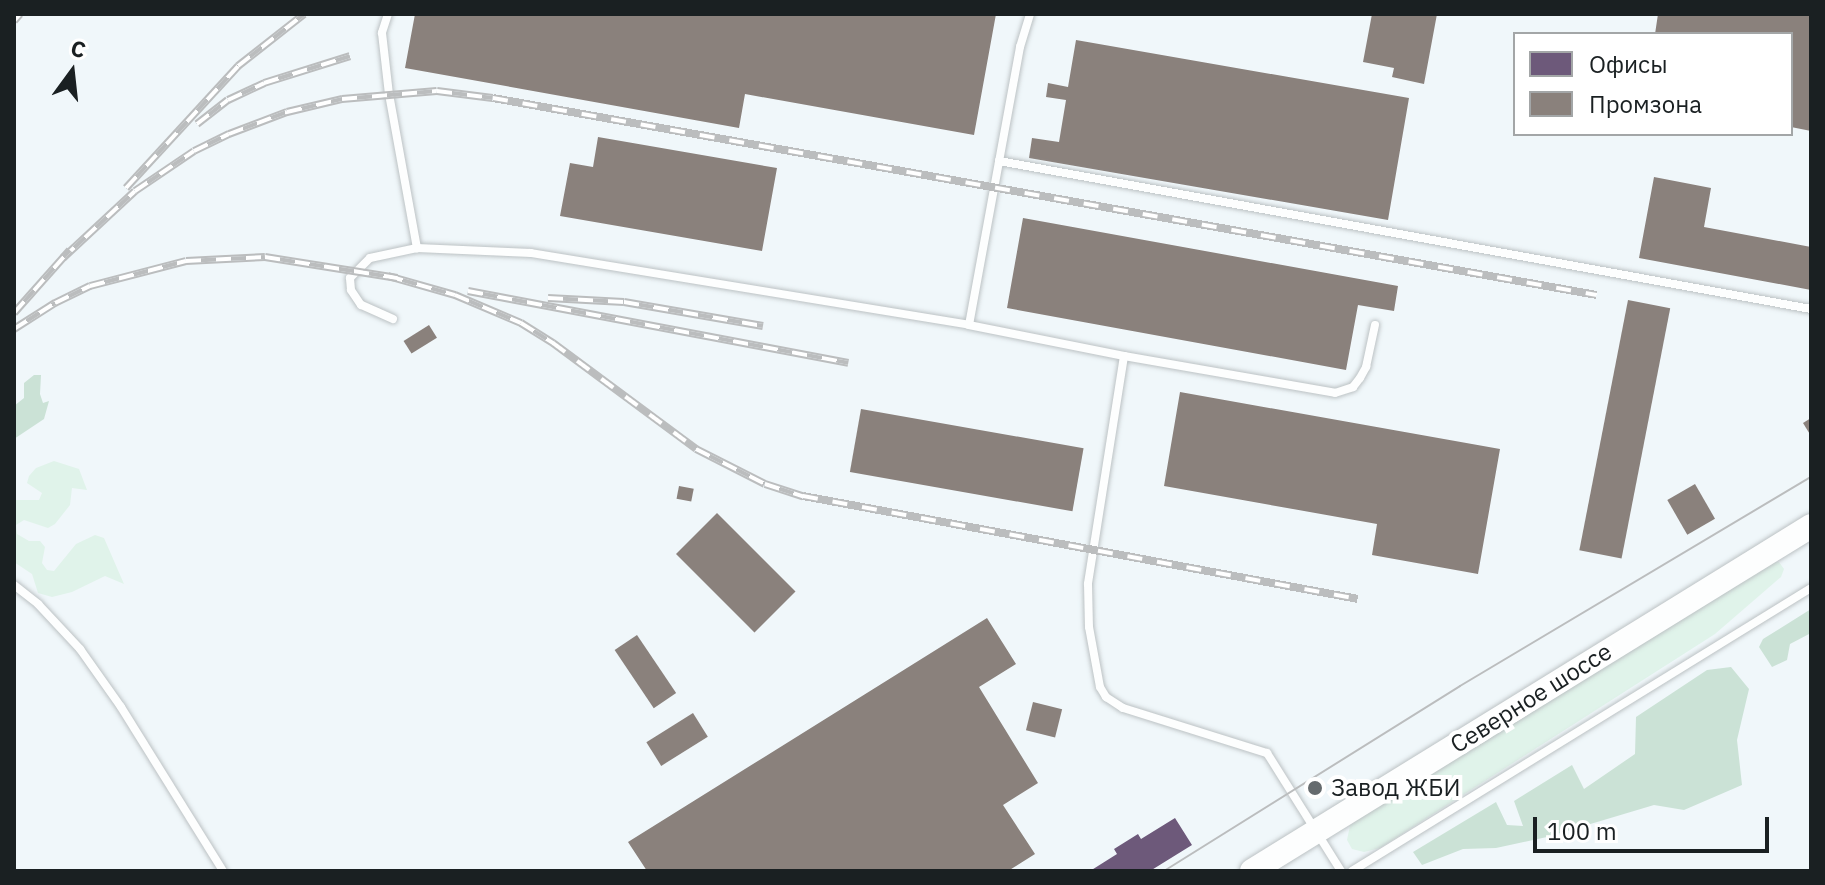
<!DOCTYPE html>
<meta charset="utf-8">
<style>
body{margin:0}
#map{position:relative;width:1825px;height:885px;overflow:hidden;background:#f0f7fa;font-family:"IBM Plex Sans",sans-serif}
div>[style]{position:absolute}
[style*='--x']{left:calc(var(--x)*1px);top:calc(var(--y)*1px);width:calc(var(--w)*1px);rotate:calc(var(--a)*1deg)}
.green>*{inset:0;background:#e0f3ea}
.forest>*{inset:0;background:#cbe2d6}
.offices>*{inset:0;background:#6d597a}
.industry>*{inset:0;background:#8a817c;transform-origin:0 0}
.roads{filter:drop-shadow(0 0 2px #bcc2c4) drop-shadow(0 0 2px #bcc2c4)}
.service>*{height:8px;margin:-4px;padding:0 4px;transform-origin:4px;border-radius:4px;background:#fdfefe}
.secondary>*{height:24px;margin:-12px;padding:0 12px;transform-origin:12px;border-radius:12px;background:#fdfefe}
.tram>*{height:2px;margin:-1px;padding:0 1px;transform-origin:1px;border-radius:1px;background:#bbbdbe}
.rail>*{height:8px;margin-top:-4px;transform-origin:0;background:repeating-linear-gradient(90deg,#fff 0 15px,#bbbdbe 0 30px);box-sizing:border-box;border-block:2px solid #bbbdbe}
.dots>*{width:22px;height:22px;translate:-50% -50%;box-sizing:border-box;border:4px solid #fff;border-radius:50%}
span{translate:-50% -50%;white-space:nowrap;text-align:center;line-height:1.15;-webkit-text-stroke:8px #fff;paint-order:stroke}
.street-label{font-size:24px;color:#1a2022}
.poi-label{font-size:24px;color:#1a2022}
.left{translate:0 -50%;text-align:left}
.frame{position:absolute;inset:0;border:16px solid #1a2022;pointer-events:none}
.legend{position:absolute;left:1513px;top:32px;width:280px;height:104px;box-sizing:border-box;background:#fff;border:2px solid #a3a6a7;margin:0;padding:10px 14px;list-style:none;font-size:24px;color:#1a2022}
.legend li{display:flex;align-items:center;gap:16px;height:40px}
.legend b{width:40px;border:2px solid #a3a6a7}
.north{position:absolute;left:32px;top:32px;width:80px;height:80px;-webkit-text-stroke:6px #fff;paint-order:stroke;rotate:15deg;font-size:22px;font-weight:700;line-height:32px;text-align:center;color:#1a2022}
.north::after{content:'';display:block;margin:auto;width:28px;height:36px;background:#1a2022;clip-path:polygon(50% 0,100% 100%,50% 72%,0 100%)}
.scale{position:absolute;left:1533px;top:817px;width:236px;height:36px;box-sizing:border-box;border:4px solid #1a2022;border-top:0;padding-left:10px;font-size:24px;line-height:28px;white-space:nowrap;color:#1a2022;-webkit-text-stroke:6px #fff;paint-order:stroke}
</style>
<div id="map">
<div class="green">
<i style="clip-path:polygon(54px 461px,79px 469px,87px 490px,72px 488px,70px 505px,55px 524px,48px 528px,24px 520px,16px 525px,17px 534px,29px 541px,40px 541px,45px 547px,42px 563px,47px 570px,54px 571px,76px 544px,95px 535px,104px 538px,124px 584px,105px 576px,72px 592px,52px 597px,38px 593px,32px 574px,14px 562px,14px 500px,39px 500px,42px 493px,27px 483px,29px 476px,36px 468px)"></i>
<i style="clip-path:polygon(1769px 562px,1779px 562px,1784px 569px,1781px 577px,1715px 634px,1380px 848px,1364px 852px,1352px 849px,1347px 840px,1351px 821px)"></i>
</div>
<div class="forest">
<i style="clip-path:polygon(34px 375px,41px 375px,40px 394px,43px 403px,49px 401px,44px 419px,14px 439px,14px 406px,24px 398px,24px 383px)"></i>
<i style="clip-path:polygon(1811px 609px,1811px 633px,1790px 644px,1787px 660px,1772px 667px,1759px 647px,1763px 639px)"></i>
<i style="clip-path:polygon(1731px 667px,1749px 689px,1737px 740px,1742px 785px,1684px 810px,1654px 805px,1547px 837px,1496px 848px,1463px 849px,1422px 865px,1413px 852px,1496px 802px,1507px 825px,1523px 826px,1514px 801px,1572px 765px,1584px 789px,1635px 754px,1636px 717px,1707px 670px)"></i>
</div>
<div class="offices">
<i style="clip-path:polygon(1175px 818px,1192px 845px,1150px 871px,1090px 871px,1117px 854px,1114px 849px,1138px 834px,1141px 839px)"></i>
</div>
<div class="industry">
<i style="clip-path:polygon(415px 14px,516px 16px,996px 14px,974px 135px,745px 94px,739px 128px,405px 68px)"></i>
<i style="clip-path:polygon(1372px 14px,1437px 14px,1424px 84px,1392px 77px,1394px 68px,1363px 62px)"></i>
<i style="clip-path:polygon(1658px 14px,1811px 14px,1811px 131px,1791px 127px,1791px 34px,1655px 34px)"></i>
<i style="clip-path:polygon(1076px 40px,1409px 98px,1388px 220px,1029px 158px,1032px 138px,1059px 142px,1066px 100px,1046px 97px,1048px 83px,1068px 87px)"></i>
<i style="clip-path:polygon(598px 137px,777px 168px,762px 251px,560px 216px,570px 163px,593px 167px)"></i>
<i style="clip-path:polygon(1654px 177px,1711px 188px,1704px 227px,1811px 247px,1811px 290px,1639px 258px)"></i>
<i style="clip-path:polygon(1023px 218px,1398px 286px,1394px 311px,1358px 305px,1346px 370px,1007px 308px)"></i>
<i style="left:1628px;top:300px;width:43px;height:255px;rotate:11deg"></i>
<i style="left:429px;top:325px;width:15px;height:30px;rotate:58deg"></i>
<i style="clip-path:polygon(1180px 392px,1500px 449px,1478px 574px,1372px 555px,1377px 524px,1164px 486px)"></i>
<i style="left:861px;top:409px;width:226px;height:64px;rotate:10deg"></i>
<i style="clip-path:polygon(1811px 418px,1811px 436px,1803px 423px)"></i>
<i style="left:1695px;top:484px;width:40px;height:32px;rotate:60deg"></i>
<i style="left:679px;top:486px;width:15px;height:13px;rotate:11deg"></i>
<i style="left:717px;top:513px;width:111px;height:58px;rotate:45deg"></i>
<i style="clip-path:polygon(987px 618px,1016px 664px,979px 687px,1038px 783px,1003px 805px,1035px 854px,1008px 871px,647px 871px,628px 842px)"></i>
<i style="left:637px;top:635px;width:70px;height:27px;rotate:56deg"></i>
<i style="left:1033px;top:702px;width:30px;height:29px;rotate:14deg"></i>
<i style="left:693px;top:713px;width:28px;height:55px;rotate:58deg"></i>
</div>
<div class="roads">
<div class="service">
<i style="--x:388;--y:14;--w:20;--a:108"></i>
<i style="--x:382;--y:33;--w:61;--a:83.5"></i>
<i style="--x:389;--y:94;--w:157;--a:79.7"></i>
<i style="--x:417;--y:248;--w:114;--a:2.5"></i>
<i style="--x:531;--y:253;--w:444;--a:9.3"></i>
<i style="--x:969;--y:325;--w:158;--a:11.3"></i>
<i style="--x:1124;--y:356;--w:231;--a:99"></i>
<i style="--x:1088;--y:584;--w:43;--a:88.7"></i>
<i style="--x:1089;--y:627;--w:61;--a:79.6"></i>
<i style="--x:1100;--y:687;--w:12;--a:59"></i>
<i style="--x:1106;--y:697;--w:20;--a:33"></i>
<i style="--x:1123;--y:708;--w:151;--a:17.4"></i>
<i style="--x:1267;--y:753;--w:139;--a:57.9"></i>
<i style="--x:999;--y:161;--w:825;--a:10.33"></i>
<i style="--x:393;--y:319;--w:35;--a:-156"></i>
<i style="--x:361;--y:305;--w:18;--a:-124"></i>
<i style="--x:351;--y:290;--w:12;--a:-95"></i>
<i style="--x:350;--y:278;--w:28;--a:-45"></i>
<i style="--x:370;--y:258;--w:48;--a:-12"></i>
<i style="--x:969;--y:325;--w:283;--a:-79.6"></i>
<i style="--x:1020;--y:47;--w:34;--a:-73"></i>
<i style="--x:1124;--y:356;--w:214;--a:9.9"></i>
<i style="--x:1335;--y:393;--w:19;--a:-18"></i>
<i style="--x:1353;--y:387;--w:11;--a:-52"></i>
<i style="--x:1360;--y:378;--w:13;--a:-61"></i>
<i style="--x:1366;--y:367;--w:43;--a:-77.9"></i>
<i style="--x:14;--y:585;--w:31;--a:38"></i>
<i style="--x:38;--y:604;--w:62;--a:47"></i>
<i style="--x:80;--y:649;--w:71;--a:54.7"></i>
<i style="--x:121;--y:707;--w:193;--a:58.1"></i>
<i style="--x:1352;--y:871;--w:539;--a:-31.66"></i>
</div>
<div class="secondary">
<i style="--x:1252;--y:871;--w:657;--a:-31.68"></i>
</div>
</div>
<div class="tram">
<i style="--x:1164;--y:871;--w:349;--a:-32"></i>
<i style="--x:1460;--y:686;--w:409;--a:-30.8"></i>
</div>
<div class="rail">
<i style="--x:14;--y:21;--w:9;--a:-49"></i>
<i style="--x:197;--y:124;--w:39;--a:-38"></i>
<i style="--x:228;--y:100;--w:40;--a:-25"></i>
<i style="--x:264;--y:83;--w:90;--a:-17.4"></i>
<i style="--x:126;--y:188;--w:166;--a:-47.4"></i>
<i style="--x:238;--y:66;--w:84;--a:-38.2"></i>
<i style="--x:63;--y:258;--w:98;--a:-42.9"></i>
<i style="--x:135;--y:191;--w:71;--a:-34.1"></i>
<i style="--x:194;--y:151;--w:39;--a:-26"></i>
<i style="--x:229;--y:134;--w:62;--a:-20.8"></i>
<i style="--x:287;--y:112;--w:57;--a:-13.3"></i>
<i style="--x:342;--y:99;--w:95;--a:-4.8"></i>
<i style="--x:437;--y:91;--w:56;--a:7.1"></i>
<i style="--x:493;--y:98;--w:1121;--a:10.12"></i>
<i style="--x:388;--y:276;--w:70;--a:15.8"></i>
<i style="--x:455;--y:295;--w:72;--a:23"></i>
<i style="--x:521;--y:323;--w:38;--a:32"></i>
<i style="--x:553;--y:343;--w:178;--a:36.5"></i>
<i style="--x:696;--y:449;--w:77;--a:26.9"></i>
<i style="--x:765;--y:484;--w:40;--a:18"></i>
<i style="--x:803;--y:496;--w:564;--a:10.51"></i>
<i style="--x:468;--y:291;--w:387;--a:10.7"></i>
<i style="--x:548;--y:298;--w:76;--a:3"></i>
<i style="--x:624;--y:302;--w:141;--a:9.8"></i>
<i style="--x:14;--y:313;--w:84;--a:-48.4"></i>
<i style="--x:14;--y:329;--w:49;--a:-32.4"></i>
<i style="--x:55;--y:303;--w:39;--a:-26"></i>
<i style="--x:90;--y:286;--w:99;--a:-14.6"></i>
<i style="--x:186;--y:261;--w:79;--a:-2.9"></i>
<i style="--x:265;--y:257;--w:134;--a:9"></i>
</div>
<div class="dots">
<i style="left:1315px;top:788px;background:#656b6e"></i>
</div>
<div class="street-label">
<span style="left:1531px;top:698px;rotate:-32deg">Северное шоссе</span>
</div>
<div class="poi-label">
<span class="left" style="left:1331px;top:788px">Завод ЖБИ</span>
</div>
<div class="frame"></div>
<ul class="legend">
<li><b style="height:22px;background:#6d597a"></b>Офисы</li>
<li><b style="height:22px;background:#8a817c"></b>Промзона</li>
</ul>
<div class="north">С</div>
<div class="scale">100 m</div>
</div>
